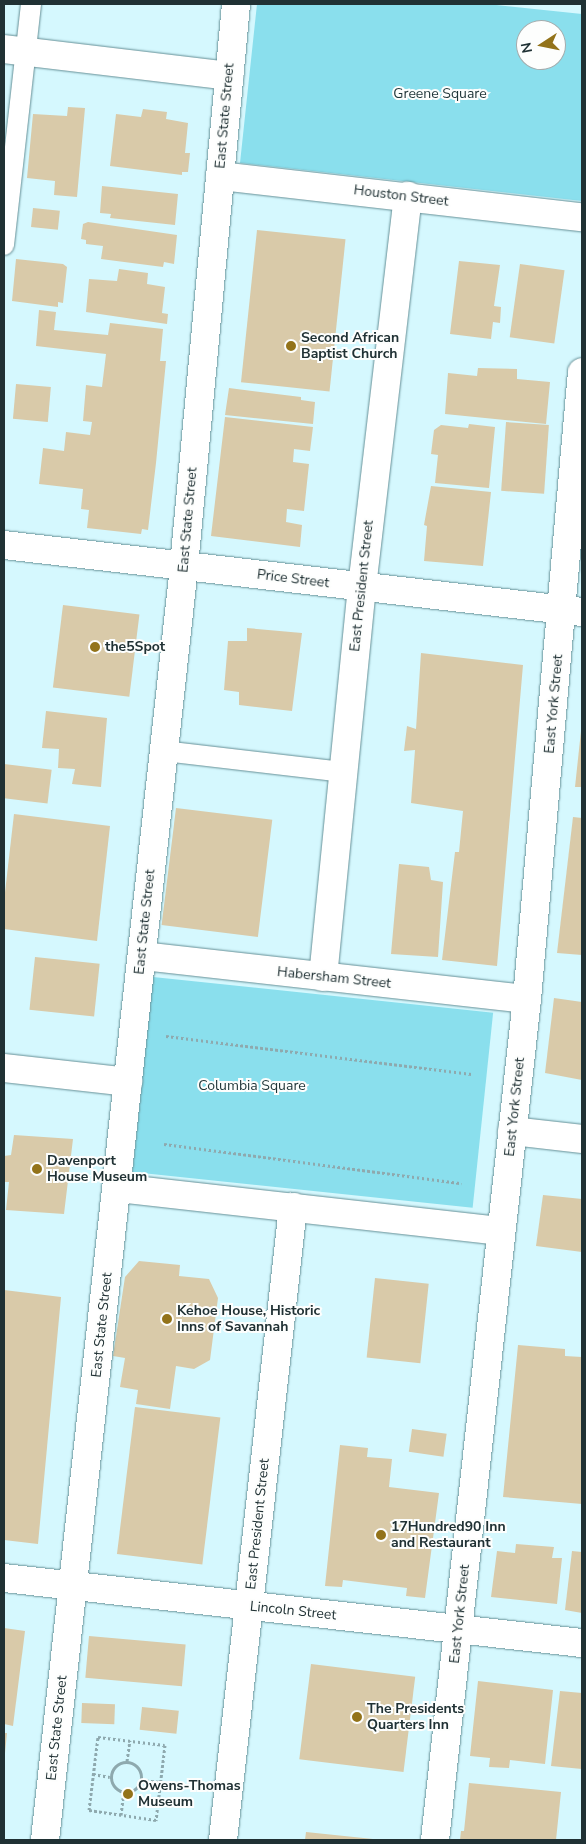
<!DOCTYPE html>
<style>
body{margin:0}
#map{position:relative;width:586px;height:1844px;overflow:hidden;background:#d5f8fe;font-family:"Nunito Sans",sans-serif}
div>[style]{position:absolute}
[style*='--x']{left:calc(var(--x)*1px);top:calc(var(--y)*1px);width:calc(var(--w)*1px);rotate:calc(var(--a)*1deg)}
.green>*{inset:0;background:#8adfed;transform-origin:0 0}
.building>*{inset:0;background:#d9caa9;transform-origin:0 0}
.path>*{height:3px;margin-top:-1.5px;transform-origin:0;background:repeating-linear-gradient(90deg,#8ea9ae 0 2.5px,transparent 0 5px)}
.path>.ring{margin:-1.5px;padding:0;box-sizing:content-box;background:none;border:3px solid #8ea9ae;border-radius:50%}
.roads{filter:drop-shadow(0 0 1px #658f96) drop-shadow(0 0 1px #658f96)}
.lane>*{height:20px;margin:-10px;padding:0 10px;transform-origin:10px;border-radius:10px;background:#fff}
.street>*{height:28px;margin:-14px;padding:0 14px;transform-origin:14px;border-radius:14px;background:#fff}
.secondary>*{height:28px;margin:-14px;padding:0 14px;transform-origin:14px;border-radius:14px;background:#fff}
.dots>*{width:14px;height:14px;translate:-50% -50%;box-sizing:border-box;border:2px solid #fdfefd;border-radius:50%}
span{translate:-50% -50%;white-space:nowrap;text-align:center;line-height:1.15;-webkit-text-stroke:4px #fdfefd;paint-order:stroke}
.park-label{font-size:14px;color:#1f3538}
.street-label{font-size:14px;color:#203134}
.poi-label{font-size:14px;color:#203134;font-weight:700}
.left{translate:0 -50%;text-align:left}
.frame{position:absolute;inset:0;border:5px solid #203134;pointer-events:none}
.north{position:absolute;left:516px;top:20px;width:50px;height:50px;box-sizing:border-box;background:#fdfefd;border:1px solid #a5acad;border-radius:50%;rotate:259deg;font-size:14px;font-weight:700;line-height:20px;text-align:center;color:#203134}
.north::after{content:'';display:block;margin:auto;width:18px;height:22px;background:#93731a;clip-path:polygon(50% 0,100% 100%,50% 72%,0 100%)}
</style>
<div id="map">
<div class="green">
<i style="clip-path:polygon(evenodd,257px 4px,487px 4px,582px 14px,582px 201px,240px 163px,257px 4px,526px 30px,556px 30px,556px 60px,526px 60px,526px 30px)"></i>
<i style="left:153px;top:977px;width:342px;height:196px;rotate:6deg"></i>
</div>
<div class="building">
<i style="clip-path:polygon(68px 107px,85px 108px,77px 197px,54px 195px,55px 181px,27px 178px,33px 114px,67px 116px)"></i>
<i style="clip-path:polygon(143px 109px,167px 112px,166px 119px,188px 123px,185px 153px,190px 153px,188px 172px,182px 172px,182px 175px,110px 166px,116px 114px,141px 117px)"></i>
<i style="clip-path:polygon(102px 186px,178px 194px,175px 225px,110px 218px,111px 214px,100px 213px)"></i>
<i style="left:33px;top:208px;width:27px;height:19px;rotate:6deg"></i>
<i style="clip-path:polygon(88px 222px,177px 235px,174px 264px,164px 262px,163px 267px,101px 259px,103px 246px,86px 244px,86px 240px,81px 239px,83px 224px)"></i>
<i style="left:257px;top:230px;width:89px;height:153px;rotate:6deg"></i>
<i style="clip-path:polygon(16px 259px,63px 264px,67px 267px,63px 303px,58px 302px,58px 307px,12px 301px)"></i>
<i style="clip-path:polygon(459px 261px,500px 265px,494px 306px,501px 307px,500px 323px,493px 322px,491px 339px,450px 334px)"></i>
<i style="left:520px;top:264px;width:45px;height:74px;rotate:8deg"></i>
<i style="clip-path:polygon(119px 269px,148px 273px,147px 284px,165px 287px,162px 313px,168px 314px,167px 324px,86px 312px,89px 279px,117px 281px)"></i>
<i style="clip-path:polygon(39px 310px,56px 312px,54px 330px,108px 335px,110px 323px,163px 329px,160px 361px,166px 361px,156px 463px,148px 530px,142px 529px,141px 534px,87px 528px,89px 510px,81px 509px,83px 489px,39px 484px,43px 448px,64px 451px,66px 432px,90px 435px,92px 422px,83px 421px,86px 385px,102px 387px,106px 354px,36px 346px)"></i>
<i style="clip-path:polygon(478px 368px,517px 369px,517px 379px,550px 382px,546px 424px,445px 414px,448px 373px,477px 376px)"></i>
<i style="left:16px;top:384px;width:35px;height:35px;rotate:5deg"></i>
<i style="clip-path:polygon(229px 388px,301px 397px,301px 400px,315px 402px,313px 424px,225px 415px)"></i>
<i style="clip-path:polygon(225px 417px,313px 427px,310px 451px,294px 449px,293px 462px,309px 464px,304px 511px,287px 509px,286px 522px,302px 525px,300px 547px,211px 536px)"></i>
<i style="left:506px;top:422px;width:43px;height:69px;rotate:4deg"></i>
<i style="clip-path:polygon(469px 424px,495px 427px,489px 488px,435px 483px,438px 455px,431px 454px,434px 430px,441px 425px,468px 428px)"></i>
<i style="clip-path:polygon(431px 486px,491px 492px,483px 566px,424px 561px,427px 526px,424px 525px)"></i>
<i style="left:63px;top:605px;width:77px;height:83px;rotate:7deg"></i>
<i style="clip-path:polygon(247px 628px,302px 633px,292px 711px,239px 705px,239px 692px,224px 690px,228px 641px,247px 641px)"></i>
<i style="clip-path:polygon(421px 653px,523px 665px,497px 966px,442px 960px,455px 852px,459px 852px,463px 811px,411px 803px,415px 750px,404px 751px,407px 726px,416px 729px)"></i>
<i style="clip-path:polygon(46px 711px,107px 718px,101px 787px,72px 784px,75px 769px,58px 768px,59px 749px,42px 748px)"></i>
<i style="clip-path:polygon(581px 731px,582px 731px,582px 787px,575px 787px)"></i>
<i style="left:4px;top:764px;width:48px;height:34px;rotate:7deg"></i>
<i style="left:176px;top:808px;width:97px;height:118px;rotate:7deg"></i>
<i style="clip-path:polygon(14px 814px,110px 826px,97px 941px,4px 929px,4px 901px)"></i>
<i style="clip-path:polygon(573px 817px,582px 818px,582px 955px,557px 953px)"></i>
<i style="clip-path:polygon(399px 864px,429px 867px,431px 880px,443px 882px,438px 957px,391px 954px)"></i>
<i style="left:35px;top:957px;width:65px;height:53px;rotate:6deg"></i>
<i style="clip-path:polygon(554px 998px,582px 1002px,582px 1080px,545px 1073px)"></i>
<i style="clip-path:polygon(14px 1135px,73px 1139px,64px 1214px,6px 1210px,9px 1182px,4px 1182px,4px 1156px,11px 1155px)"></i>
<i style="clip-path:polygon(543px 1195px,582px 1199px,582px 1252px,536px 1246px)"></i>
<i style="clip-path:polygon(139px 1261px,180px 1265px,179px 1276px,209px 1279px,218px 1298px,210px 1360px,194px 1369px,176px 1366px,170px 1409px,136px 1404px,138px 1390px,120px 1387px,125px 1358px,113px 1356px,125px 1277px)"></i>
<i style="left:375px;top:1278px;width:54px;height:80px;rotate:6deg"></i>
<i style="clip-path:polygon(4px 1290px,61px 1297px,38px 1544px,4px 1540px)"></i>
<i style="clip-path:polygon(518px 1345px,565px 1349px,565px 1356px,582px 1357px,582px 1504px,503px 1497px)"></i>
<i style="left:135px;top:1407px;width:86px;height:148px;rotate:7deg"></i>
<i style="left:412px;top:1429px;width:35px;height:23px;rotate:8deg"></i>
<i style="clip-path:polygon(340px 1445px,368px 1448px,367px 1457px,392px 1459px,389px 1487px,439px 1493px,425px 1598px,406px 1596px,407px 1588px,343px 1580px,342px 1587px,325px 1586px)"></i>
<i style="clip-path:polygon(516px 1544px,554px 1547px,552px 1558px,562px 1558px,557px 1604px,491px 1597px,497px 1551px,515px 1553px)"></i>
<i style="clip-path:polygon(572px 1551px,582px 1552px,582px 1613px,565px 1610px)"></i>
<i style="clip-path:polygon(4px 1628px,25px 1631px,13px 1726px,4px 1724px)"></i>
<i style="left:89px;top:1636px;width:97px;height:42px;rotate:5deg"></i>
<i style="left:311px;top:1664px;width:105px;height:96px;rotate:7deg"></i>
<i style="clip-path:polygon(478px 1681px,553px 1690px,545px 1764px,510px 1760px,509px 1768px,489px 1767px,490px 1758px,470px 1756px)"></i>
<i style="clip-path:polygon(560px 1691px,582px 1693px,582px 1769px,551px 1766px)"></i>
<i style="left:82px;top:1703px;width:33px;height:20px;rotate:2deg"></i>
<i style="left:142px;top:1707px;width:37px;height:23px;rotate:6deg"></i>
<i style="clip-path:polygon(4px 1733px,7px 1733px,5px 1753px,4px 1753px)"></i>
<i style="clip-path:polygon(469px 1783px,561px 1792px,556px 1840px,460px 1840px,461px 1831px,464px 1831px)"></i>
<i style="clip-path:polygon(306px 1832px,373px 1839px,373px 1840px,305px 1840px)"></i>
</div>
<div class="path">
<i style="--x:166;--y:1036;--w:308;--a:7.1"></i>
<i style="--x:164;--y:1144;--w:300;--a:7.5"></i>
<i style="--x:98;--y:1737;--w:67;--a:6.8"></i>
<i style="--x:165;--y:1745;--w:76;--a:96.8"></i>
<i style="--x:156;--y:1820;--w:68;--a:-171.5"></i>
<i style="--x:89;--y:1810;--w:74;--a:-83"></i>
<i style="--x:127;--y:1761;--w:21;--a:-82"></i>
<i class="ring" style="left:111px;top:1762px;width:27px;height:27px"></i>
<i style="--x:93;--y:1774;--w:17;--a:10"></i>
<i style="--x:141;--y:1780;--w:20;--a:6"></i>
<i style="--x:121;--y:1815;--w:23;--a:-83"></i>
</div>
<div class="roads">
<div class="lane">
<i style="--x:4;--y:245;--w:243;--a:-83.6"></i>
<i style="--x:164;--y:751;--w:180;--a:6.7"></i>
</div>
<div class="street">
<i style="--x:4;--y:49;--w:227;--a:6.8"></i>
<i style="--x:220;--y:176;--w:364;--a:6.5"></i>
<i style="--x:142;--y:956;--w:387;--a:6.4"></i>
<i style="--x:323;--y:977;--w:392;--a:-84.3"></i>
<i style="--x:362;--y:587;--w:394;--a:-83.3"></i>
<i style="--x:4;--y:1068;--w:125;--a:6.4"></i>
<i style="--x:512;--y:1131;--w:70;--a:6.5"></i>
<i style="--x:117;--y:1188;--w:386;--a:6.4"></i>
<i style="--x:4;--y:1578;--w:582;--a:6.42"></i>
<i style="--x:45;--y:1840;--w:1282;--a:-83.77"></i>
<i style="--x:184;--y:566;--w:564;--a:-84.71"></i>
<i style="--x:223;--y:1840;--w:637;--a:-83.69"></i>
<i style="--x:435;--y:1840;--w:846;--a:-83.76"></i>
<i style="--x:527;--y:999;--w:629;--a:-84.99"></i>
</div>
<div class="secondary">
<i style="--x:4;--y:545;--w:582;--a:6.61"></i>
</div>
</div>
<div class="dots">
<i style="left:291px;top:346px;background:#93731a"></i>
<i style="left:95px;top:647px;background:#93731a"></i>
<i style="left:37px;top:1169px;background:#93731a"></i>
<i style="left:167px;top:1319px;background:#93731a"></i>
<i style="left:381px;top:1535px;background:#93731a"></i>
<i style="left:357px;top:1717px;background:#93731a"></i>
<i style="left:128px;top:1794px;background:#93731a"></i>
</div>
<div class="park-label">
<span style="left:440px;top:94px">Greene Square</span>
<span style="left:252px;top:1086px">Columbia Square</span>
</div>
<div class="street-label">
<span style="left:225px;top:116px;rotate:-85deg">East State Street</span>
<span style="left:401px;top:196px;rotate:7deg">Houston Street</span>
<span style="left:188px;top:520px;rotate:-85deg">East State Street</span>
<span style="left:293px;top:579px;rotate:7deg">Price Street</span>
<span style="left:362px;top:586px;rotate:-84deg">East President Street</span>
<span style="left:554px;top:704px;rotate:-85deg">East York Street</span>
<span style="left:145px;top:922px;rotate:-84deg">East State Street</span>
<span style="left:334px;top:978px;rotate:6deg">Habersham Street</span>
<span style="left:515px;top:1107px;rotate:-84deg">East York Street</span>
<span style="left:102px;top:1325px;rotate:-84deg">East State Street</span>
<span style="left:258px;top:1524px;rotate:-84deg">East President Street</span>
<span style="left:293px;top:1611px;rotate:6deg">Lincoln Street</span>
<span style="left:460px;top:1614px;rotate:-84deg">East York Street</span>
<span style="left:57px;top:1728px;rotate:-84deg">East State Street</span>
</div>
<div class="poi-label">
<span class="left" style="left:301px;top:346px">Second African<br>Baptist Church</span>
<span class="left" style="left:105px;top:647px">the5Spot</span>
<span class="left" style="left:47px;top:1169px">Davenport<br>House Museum</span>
<span class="left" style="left:177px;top:1319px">Kehoe House, Historic<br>Inns of Savannah</span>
<span class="left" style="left:391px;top:1535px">17Hundred90 Inn<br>and Restaurant</span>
<span class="left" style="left:367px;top:1717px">The Presidents<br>Quarters Inn</span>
<span class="left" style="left:138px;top:1794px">Owens-Thomas<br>Museum</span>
</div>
<div class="frame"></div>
<div class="north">N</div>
</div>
